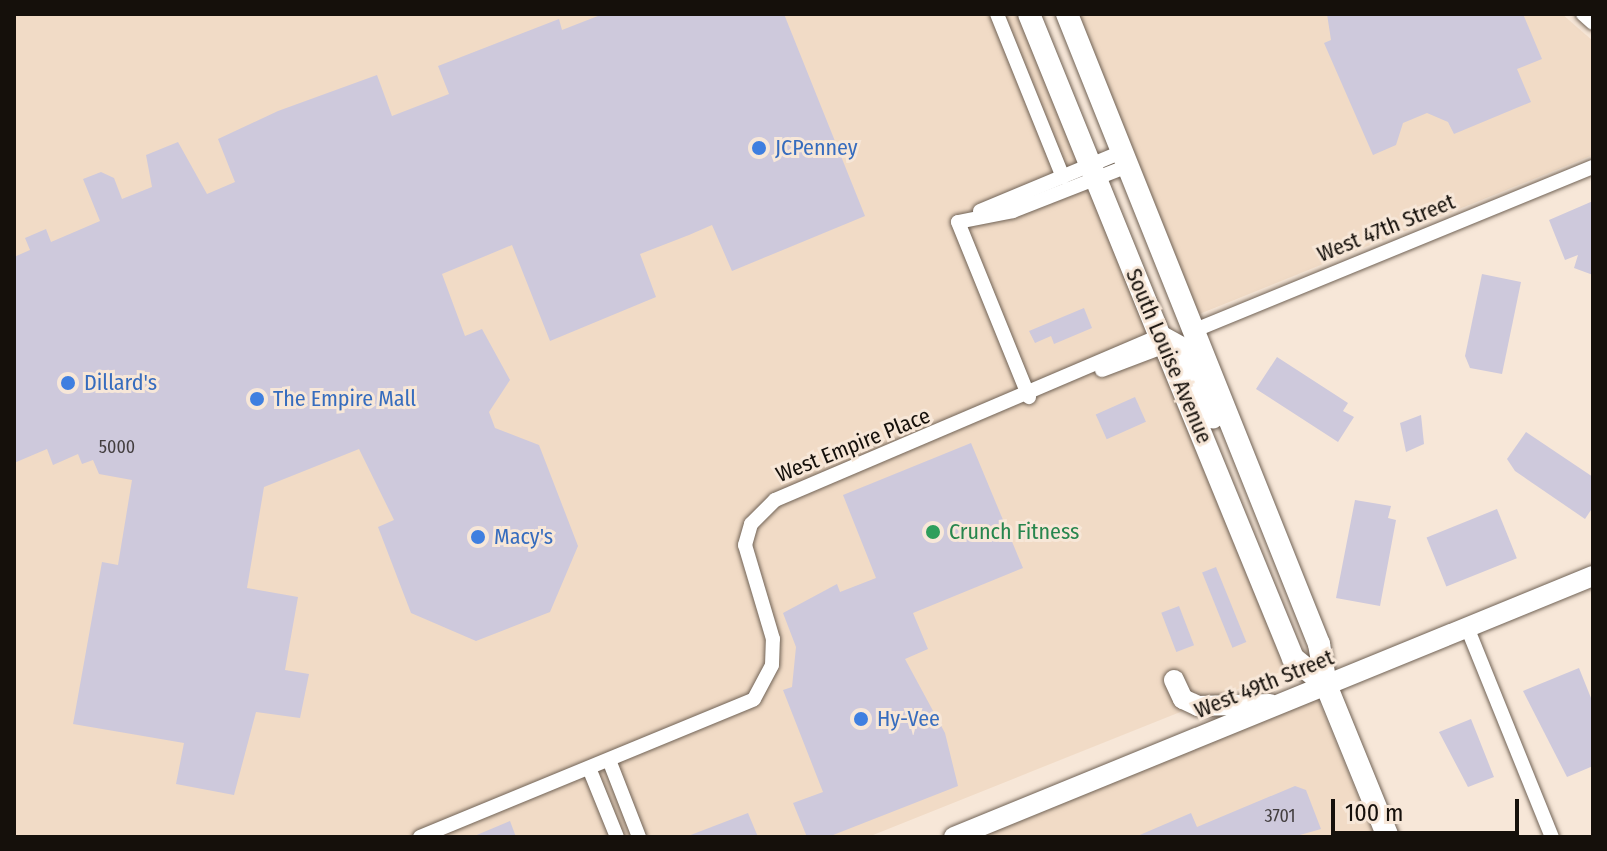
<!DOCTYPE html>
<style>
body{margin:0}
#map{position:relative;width:1607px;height:851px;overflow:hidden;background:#f7e7d8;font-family:"Fira Sans Condensed",sans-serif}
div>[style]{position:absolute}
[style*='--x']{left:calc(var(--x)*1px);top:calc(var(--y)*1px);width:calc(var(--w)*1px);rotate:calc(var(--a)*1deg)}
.built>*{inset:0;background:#f1dbc6}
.building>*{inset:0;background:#cec9dc;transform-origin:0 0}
.roads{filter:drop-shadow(0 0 2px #706255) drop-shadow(0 0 2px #706255)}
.street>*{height:14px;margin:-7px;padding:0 7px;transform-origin:7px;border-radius:7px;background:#fff}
.secondary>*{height:20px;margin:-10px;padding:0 10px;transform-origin:10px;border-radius:10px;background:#fff}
.primary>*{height:22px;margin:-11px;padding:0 11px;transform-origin:11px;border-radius:11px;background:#fff}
.dots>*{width:22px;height:22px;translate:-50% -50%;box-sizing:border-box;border:4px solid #f7e7d8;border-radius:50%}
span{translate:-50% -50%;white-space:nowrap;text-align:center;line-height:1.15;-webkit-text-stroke:6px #f7e7d8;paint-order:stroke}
.number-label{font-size:18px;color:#433e3f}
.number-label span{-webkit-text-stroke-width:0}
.shop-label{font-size:22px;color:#366cbe}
.left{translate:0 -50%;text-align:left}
.street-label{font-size:22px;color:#15100b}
.leisure-label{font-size:22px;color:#27864d}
.frame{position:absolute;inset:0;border:16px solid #15100b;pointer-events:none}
.scale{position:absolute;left:1331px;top:799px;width:188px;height:36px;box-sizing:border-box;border:4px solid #15100b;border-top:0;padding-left:10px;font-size:24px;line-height:28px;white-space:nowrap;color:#15100b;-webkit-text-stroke:6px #f7e7d8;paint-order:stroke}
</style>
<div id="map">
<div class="built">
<i style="clip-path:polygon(14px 14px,1022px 14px,1290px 668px,868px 837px,14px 837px)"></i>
<i style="clip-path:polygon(1075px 14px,1562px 14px,1593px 41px,1593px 155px,1197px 315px)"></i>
<i style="clip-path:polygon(1318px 699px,1375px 837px,981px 837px)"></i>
</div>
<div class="building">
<i style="clip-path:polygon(603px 14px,784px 14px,865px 216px,732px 271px,712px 225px,689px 235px,640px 254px,656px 297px,550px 341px,512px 245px,442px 274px,465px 336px,482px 329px,510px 380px,489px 412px,495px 428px,539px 445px,578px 546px,550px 612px,476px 641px,411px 613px,378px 527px,394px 520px,359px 449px,264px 487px,247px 588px,298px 597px,285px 670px,309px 674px,300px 718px,256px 712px,234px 795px,176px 784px,184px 743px,73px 724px,102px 562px,118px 565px,132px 480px,99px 474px,93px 460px,82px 464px,78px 454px,53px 465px,47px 449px,14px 463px,14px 257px,30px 250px,25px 238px,46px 229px,51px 242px,100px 221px,83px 179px,101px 172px,114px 178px,122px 199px,152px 187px,146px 155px,178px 142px,207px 194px,235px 182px,218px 139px,278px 111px,377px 75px,392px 116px,449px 94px,438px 66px,559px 19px,562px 30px)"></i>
<i style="clip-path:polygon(1327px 14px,1523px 14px,1542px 59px,1517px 69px,1531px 102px,1454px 134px,1448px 122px,1427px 113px,1403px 123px,1396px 145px,1373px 155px,1324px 43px,1331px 40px)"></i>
<i style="clip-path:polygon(1593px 201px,1593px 275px,1574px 268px,1578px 255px,1565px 260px,1549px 220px)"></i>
<i style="clip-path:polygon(1482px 274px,1521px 282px,1502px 374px,1470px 368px,1465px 356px)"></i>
<i style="clip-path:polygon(1084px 308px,1092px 328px,1054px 344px,1051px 336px,1035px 343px,1029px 331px)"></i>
<i style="clip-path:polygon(1277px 357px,1348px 403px,1343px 411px,1354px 417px,1338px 442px,1256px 389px)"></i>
<i style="left:1135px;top:397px;width:27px;height:43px;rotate:66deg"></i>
<i style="clip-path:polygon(1421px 415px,1424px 444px,1406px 452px,1400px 423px)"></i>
<i style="clip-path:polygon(1526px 432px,1593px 477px,1593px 507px,1585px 519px,1515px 471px,1507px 459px)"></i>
<i style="clip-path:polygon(971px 443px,1023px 568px,913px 613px,928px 649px,905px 659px,945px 733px,958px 786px,828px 837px,807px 837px,793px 803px,823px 792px,783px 690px,792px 687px,796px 647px,783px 613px,837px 584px,840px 592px,876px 578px,843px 495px)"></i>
<i style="clip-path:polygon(1355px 500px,1391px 506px,1388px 518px,1396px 520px,1380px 606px,1336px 598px)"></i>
<i style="left:1497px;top:509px;width:53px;height:76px;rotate:68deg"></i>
<i style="left:1216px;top:567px;width:81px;height:15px;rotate:68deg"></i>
<i style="left:1179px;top:606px;width:42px;height:19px;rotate:69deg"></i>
<i style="clip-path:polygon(1579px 668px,1593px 703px,1593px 766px,1567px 777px,1523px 691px)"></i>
<i style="clip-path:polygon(1471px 719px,1494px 777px,1468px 787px,1439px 732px)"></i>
<i style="clip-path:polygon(1295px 786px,1306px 790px,1321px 829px,1293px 837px,1135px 837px,1191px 813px,1197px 827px)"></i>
<i style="clip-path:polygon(748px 813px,758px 837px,688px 837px,688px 836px)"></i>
<i style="clip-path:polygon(510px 821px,516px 837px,472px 837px)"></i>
</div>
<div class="roads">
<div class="street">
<i style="--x:997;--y:14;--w:176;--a:68"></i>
<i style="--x:1583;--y:14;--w:13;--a:42"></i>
<i style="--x:980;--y:211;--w:154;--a:-22.6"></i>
<i style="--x:958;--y:222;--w:189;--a:67.9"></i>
<i style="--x:958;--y:222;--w:56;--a:-11.3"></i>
<i style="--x:1013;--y:211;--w:123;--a:-21.4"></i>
<i style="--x:1195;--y:330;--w:430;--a:-22.3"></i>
<i style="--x:1102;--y:370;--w:67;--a:-20.9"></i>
<i style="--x:1467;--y:627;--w:227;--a:68"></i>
<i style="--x:609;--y:760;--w:83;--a:68.7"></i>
<i style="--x:589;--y:768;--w:74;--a:67.9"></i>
<i style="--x:420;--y:837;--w:361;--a:-22.4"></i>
<i style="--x:754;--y:699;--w:38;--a:-62"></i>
<i style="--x:772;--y:665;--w:26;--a:-88"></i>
<i style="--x:773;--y:639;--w:98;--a:-106.6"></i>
<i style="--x:745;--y:545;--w:22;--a:-74"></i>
<i style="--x:751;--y:524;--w:34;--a:-45"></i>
<i style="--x:775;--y:500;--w:418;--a:-23.1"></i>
</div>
<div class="secondary">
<i style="--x:1174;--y:680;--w:21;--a:65"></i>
<i style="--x:1183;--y:699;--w:17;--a:25"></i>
<i style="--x:1198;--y:706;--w:72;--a:-1.6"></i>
<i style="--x:954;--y:837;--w:690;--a:-22.22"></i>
</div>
<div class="primary">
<i style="--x:1029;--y:14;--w:348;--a:67.9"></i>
<i style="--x:1160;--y:336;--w:29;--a:29"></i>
<i style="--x:1185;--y:350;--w:73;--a:67.3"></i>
<i style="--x:1067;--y:14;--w:679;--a:68.2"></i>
<i style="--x:1319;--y:644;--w:42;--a:80.3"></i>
<i style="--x:1326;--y:685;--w:164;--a:67.8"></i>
<i style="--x:1165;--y:346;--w:337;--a:67.7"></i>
<i style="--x:1293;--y:658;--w:43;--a:39.3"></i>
</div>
</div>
<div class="dots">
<i style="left:759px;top:148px;background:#3f7fe0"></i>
<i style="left:68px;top:383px;background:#3f7fe0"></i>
<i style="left:257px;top:399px;background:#3f7fe0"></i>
<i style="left:933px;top:532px;background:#2e9e5b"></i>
<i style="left:478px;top:537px;background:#3f7fe0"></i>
<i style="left:861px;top:719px;background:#3f7fe0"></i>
</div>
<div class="number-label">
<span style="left:117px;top:447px">5000</span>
<span style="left:1280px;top:816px">3701</span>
</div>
<div class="shop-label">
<span class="left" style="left:775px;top:148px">JCPenney</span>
<span class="left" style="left:84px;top:383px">Dillard's</span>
<span class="left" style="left:273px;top:399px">The Empire Mall</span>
<span class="left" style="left:494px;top:537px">Macy's</span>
<span class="left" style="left:877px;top:719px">Hy-Vee</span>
</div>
<div class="street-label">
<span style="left:1386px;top:228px;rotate:-22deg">West 47th Street</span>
<span style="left:1169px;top:356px;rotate:67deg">South Louise Avenue</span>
<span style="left:853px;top:445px;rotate:-22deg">West Empire Place</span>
<span style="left:1264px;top:684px;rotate:-22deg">West 49th Street</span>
</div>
<div class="leisure-label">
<span class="left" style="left:949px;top:532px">Crunch Fitness</span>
</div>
<div class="frame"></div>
<div class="scale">100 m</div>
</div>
